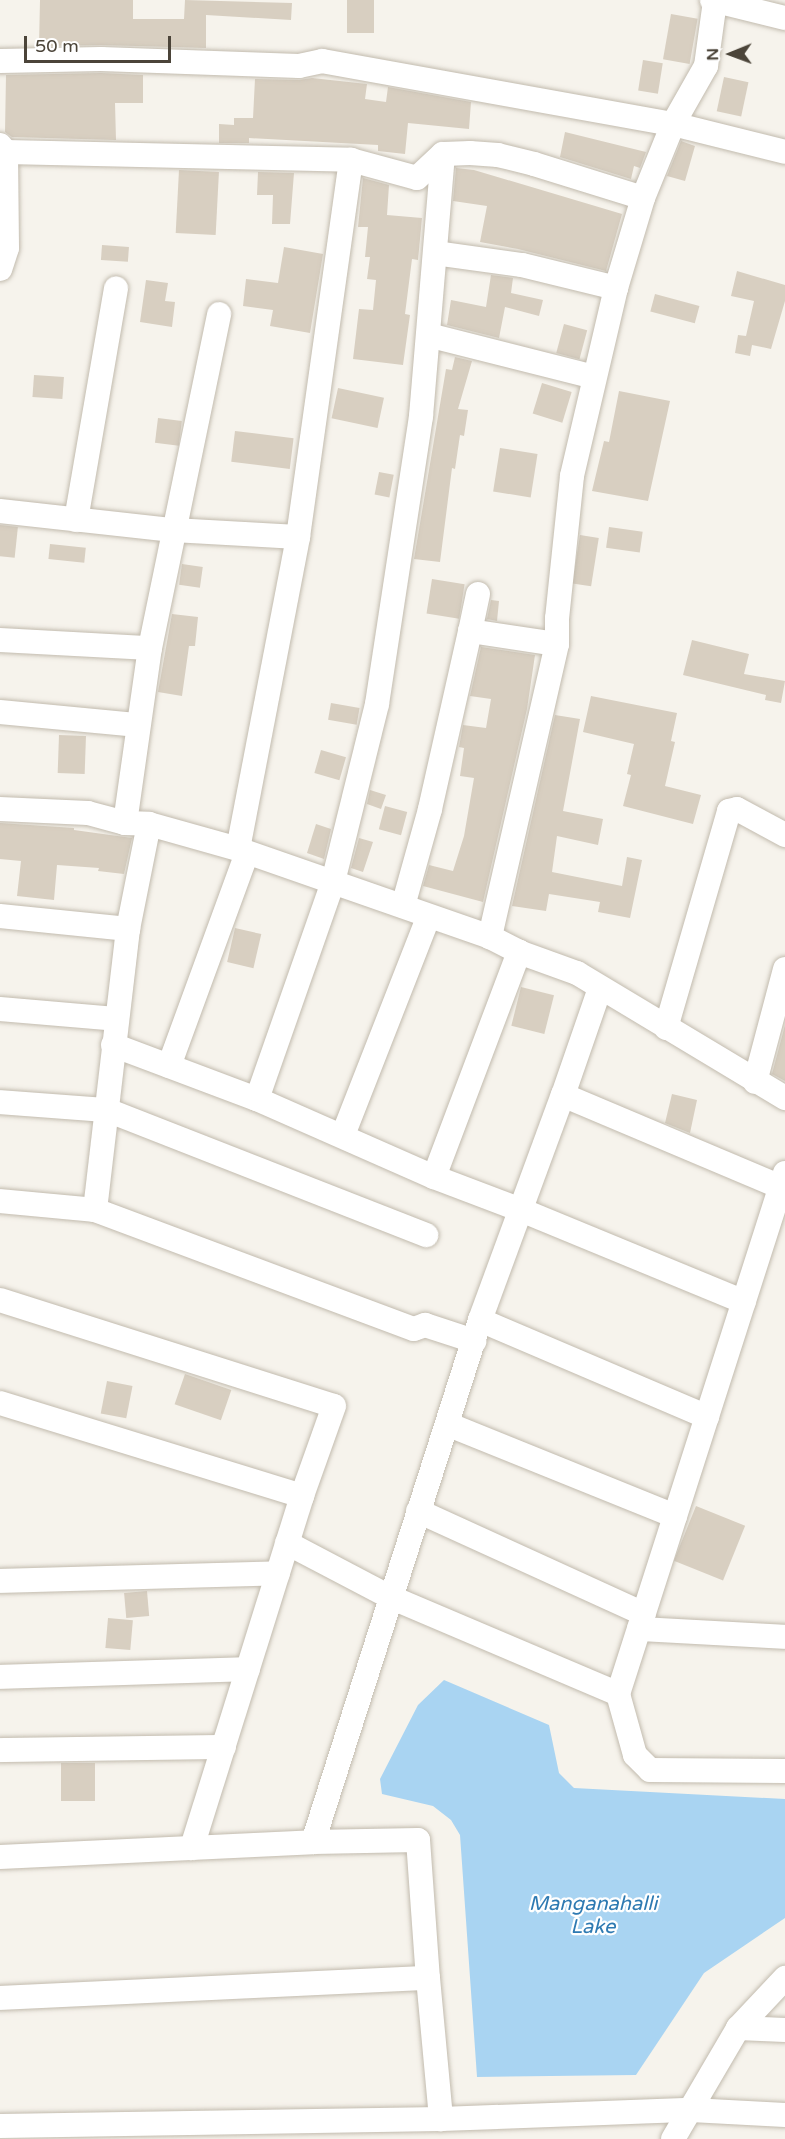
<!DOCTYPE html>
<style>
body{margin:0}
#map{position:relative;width:785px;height:2139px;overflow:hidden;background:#f6f3ec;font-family:"Varela Round",sans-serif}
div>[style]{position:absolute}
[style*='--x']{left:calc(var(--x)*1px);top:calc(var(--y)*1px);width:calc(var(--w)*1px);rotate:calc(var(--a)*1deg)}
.water>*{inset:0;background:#a9d4f2}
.building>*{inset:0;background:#d8cfc1;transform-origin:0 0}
.roads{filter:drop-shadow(0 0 2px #c2bbae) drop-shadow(0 0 2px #c2bbae)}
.minor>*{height:24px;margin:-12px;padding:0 12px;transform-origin:12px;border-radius:12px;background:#fff}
span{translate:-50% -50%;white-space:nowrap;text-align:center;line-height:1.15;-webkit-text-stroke:4.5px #fff;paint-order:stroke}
.water-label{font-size:20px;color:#2e7ab2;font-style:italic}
.north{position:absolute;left:701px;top:24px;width:60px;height:60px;-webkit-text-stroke:4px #fff;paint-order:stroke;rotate:269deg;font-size:16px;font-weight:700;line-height:24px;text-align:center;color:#4b4439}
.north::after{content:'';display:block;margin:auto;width:21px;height:27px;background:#4b4439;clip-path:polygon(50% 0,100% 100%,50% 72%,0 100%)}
.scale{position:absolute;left:24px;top:36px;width:147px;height:27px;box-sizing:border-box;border:3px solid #4b4439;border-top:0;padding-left:8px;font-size:18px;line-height:21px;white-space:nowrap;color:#4b4439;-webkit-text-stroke:4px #fff;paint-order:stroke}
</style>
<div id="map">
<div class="water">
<i style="clip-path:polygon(444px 1680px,549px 1725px,559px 1773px,574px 1788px,785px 1799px,785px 1918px,704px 1973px,636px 2075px,477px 2077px,460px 1835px,451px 1820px,433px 1806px,382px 1794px,380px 1779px,418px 1705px)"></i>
</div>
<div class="building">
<i style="clip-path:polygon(40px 0,133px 0,133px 19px,184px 19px,185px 0,292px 3px,291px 20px,206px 15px,206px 48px,101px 45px,39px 46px)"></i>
<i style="left:347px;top:0;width:27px;height:33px"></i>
<i style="left:671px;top:14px;width:27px;height:46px;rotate:10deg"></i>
<i style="left:643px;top:60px;width:20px;height:31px;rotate:9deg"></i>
<i style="clip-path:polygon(101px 73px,143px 75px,143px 103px,115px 103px,116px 140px,12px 137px,5px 132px,6px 75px)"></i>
<i style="left:724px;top:77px;width:25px;height:35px;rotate:12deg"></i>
<i style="clip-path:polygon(312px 78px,367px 84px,365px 99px,386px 102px,388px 87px,471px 102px,469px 129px,408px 123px,405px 154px,378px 151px,378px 145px,249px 138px,249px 143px,219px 143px,219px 124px,234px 125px,234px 118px,253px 118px,255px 79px,299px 80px)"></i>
<i style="clip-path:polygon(565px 132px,646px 152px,640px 168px,634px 166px,631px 179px,560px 157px)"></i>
<i style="clip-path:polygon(681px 141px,695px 146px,685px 181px,667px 176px)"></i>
<i style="clip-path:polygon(456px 168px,474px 170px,622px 214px,606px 271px,518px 249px,480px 242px,487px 206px,453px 201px)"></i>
<i style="left:179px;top:170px;width:40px;height:63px;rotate:3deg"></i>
<i style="clip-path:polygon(258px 172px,294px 173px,290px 224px,272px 224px,273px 195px,257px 195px)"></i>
<i style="clip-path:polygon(363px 178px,389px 185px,387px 215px,422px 218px,418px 260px,412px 259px,405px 314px,410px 315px,403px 365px,353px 359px,359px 309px,373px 310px,376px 280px,367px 279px,370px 257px,365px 257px,368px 227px,358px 227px)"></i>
<i style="left:102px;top:245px;width:27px;height:15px;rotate:4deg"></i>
<i style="clip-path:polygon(284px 247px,323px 254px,310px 333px,270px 326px,273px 310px,243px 306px,246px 279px,278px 283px)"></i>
<i style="clip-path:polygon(737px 271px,785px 285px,785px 301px,771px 349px,752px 345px,750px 356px,735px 353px,738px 335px,746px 336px,754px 301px,731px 296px)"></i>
<i style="clip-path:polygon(491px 275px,513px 278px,511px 293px,543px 300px,539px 316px,505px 307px,499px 338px,447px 325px,451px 300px,486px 307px)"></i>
<i style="clip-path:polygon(146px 280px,168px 283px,165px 301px,175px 302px,172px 327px,140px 322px)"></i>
<i style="left:655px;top:294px;width:46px;height:18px;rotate:15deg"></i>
<i style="left:564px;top:324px;width:24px;height:30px;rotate:15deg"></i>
<i style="clip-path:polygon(455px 357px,472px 361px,458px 409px,468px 410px,464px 436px,460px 435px,455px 469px,452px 468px,440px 562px,414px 559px,446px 369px,452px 370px)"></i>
<i style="left:34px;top:375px;width:30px;height:22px;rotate:4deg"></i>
<i style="left:542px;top:383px;width:31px;height:32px;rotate:17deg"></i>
<i style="left:338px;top:388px;width:47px;height:31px;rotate:12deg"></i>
<i style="clip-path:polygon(619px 391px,670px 401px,648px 501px,592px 491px,604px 441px,609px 442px)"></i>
<i style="left:158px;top:418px;width:24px;height:25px;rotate:7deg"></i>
<i style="left:235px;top:431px;width:59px;height:31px;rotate:7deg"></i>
<i style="left:500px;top:448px;width:38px;height:44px;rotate:9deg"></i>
<i style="left:379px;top:472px;width:15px;height:23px;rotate:11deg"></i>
<i style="left:0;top:525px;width:18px;height:31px;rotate:6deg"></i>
<i style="left:609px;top:527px;width:34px;height:21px;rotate:8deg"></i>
<i style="left:580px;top:535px;width:19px;height:49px;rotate:9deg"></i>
<i style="left:50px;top:544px;width:36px;height:15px;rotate:6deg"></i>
<i style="left:182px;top:564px;width:21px;height:21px;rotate:8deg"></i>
<i style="left:432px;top:579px;width:33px;height:35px;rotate:9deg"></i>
<i style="clip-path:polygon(491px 600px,499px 601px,497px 621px,487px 619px)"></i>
<i style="clip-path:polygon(172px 614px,198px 617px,195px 646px,189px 646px,182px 696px,158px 692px)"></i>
<i style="clip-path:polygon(692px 640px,749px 654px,744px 674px,785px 681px,781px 703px,765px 700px,766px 695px,683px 675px)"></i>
<i style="clip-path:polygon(481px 647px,535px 655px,527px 709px,483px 902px,423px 886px,429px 865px,453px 871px,464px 836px,474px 778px,460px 776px,464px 748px,459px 747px,463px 725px,486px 728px,491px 699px,470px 696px)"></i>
<i style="clip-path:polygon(591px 696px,677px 713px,671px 741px,675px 742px,665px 786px,701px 795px,693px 824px,623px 806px,631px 775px,627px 774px,634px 744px,583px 732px)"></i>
<i style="left:331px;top:703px;width:29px;height:17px;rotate:10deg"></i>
<i style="clip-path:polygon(555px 715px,580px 719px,563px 811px,603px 819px,598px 845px,557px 836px,552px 872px,622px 886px,627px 857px,642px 860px,630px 918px,598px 912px,600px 902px,549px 894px,546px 911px,512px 906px)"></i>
<i style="left:59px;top:735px;width:27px;height:38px;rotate:2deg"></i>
<i style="left:321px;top:750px;width:26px;height:24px;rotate:16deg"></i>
<i style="clip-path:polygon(370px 790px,386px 795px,381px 809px,367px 804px)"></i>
<i style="left:385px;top:806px;width:23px;height:24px;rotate:15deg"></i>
<i style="clip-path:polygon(0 823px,74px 828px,74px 830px,132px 838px,124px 874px,98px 871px,99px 868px,57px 865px,54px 900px,17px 896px,21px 861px,0 859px)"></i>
<i style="clip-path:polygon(316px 824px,331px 829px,324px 859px,307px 853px)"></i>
<i style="clip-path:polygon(359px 838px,373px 842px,363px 872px,351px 868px)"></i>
<i style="left:235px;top:928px;width:27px;height:35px;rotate:13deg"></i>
<i style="left:521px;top:987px;width:34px;height:40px;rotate:14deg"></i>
<i style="clip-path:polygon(785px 1025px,785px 1081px,772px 1074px)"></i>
<i style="clip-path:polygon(672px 1094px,697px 1100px,690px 1133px,665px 1123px)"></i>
<i style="left:185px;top:1374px;width:49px;height:32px;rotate:19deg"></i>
<i style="left:107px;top:1381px;width:26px;height:33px;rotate:11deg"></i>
<i style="left:696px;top:1506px;width:53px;height:59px;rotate:22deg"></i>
<i style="left:147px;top:1591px;width:25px;height:23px;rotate:85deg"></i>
<i style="left:108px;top:1618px;width:25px;height:30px;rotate:5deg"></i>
<i style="left:61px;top:1763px;width:34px;height:38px"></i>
</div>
<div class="roads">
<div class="minor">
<i style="--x:712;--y:0;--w:75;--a:13.9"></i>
<i style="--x:0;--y:61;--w:101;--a:-1.1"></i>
<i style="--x:101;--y:59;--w:198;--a:2"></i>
<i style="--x:299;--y:66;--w:24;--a:-12"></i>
<i style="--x:322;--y:61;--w:357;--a:10.2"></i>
<i style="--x:673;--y:124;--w:115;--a:14"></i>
<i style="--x:0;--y:145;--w:9;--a:49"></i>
<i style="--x:6;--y:152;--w:96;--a:89.4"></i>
<i style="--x:7;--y:248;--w:22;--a:108"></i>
<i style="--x:6;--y:152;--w:345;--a:1.3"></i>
<i style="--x:351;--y:160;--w:68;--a:15.3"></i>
<i style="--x:417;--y:178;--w:35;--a:-43"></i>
<i style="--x:443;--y:154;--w:27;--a:-2"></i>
<i style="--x:470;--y:153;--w:28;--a:4"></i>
<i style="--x:498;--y:155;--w:37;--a:14"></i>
<i style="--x:534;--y:164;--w:114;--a:17.3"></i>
<i style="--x:643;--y:198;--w:94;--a:106.7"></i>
<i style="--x:616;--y:288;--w:193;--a:103.2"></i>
<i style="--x:572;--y:476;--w:143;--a:96"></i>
<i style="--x:557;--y:618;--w:26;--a:90"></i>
<i style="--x:557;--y:644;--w:301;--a:102.9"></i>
<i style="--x:643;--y:198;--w:80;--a:-67.9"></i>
<i style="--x:673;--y:124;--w:67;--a:-60.4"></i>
<i style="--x:706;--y:66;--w:66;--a:-82.1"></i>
<i style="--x:435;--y:253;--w:88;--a:7.9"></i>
<i style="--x:522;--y:265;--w:97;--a:13.7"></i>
<i style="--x:428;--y:335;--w:171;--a:14.2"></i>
<i style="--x:0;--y:511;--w:174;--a:6.3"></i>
<i style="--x:173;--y:530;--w:125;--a:3.2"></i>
<i style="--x:76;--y:520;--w:235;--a:-80.2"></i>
<i style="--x:478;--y:594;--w:38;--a:102"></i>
<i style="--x:470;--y:631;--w:88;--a:8.5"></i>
<i style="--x:0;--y:640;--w:150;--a:3.1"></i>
<i style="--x:0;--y:712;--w:139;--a:5.4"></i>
<i style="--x:0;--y:809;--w:88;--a:2.6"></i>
<i style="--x:88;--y:813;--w:38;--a:15"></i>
<i style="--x:125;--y:823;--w:24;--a:2"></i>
<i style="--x:149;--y:824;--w:92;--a:15.7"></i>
<i style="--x:238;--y:849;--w:267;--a:19.2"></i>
<i style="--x:490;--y:937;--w:33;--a:27"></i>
<i style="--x:519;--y:952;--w:62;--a:19.9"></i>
<i style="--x:577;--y:973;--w:243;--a:31"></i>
<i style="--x:125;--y:823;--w:177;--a:-81.9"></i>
<i style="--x:150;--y:648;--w:341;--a:-78.3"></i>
<i style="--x:149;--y:824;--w:107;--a:101.3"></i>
<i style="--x:128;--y:929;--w:283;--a:96.7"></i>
<i style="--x:95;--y:1210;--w:340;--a:20.5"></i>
<i style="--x:414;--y:1329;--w:12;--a:-20"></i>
<i style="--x:425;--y:1325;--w:52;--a:18.1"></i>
<i style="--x:238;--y:849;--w:318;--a:-79.1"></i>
<i style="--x:298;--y:537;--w:381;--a:-82"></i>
<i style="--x:403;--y:906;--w:101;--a:-74.4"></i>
<i style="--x:430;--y:809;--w:182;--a:-77.3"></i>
<i style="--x:0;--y:916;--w:129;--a:5.8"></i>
<i style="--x:0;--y:1009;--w:116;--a:4.9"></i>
<i style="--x:666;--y:1028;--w:226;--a:-73.8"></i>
<i style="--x:729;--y:811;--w:8;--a:-14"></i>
<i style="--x:737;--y:809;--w:55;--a:28.4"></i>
<i style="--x:113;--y:1045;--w:154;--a:20.6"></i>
<i style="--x:257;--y:1099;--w:193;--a:23.8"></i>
<i style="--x:434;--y:1177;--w:93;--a:20.8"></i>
<i style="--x:521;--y:1210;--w:241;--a:22.4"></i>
<i style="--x:169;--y:1066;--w:227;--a:-69.9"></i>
<i style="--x:755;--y:1082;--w:117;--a:-75.1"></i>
<i style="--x:563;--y:1095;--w:113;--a:-70.9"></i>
<i style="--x:257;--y:1099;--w:230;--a:-70.7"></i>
<i style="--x:333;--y:882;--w:183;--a:-76.1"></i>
<i style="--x:377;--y:704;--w:291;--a:-81.3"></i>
<i style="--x:421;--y:416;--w:263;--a:-85.2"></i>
<i style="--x:0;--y:1102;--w:107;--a:4.3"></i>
<i style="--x:107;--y:1110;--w:343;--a:21.4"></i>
<i style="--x:343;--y:1135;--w:235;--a:-68.6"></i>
<i style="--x:785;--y:1173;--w:547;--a:107.77"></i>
<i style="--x:618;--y:1694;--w:63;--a:74.4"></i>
<i style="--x:635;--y:1755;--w:21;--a:45"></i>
<i style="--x:650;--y:1770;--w:135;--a:0.4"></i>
<i style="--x:434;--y:1177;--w:241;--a:-69.3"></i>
<i style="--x:0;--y:1201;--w:95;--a:5.4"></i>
<i style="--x:0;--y:1300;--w:350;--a:17.6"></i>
<i style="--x:334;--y:1406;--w:96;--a:109.6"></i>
<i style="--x:302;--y:1496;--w:369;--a:107.4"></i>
<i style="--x:480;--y:1320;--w:247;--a:23.1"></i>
<i style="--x:0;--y:1403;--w:316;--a:17.1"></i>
<i style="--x:447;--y:1424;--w:246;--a:22"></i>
<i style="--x:418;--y:1511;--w:248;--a:24.5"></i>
<i style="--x:287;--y:1543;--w:116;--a:27.7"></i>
<i style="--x:390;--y:1597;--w:248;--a:23"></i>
<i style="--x:0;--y:1581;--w:278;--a:-1.6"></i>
<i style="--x:639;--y:1629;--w:146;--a:3.1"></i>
<i style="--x:0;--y:1677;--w:248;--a:-1.8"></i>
<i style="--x:0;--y:1750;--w:224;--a:-0.8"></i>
<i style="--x:313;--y:1842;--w:548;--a:-72.26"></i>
<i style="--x:480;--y:1320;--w:240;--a:-69.8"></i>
<i style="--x:563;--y:1095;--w:237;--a:22.9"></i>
<i style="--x:0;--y:1857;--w:313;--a:-2.7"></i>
<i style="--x:313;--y:1842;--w:105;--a:-1.1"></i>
<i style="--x:418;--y:1840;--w:138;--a:85.9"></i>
<i style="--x:428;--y:1978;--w:142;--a:84.7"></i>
<i style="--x:441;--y:2119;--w:441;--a:179.1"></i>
<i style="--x:0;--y:1998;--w:428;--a:-2.7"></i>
<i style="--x:738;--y:2028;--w:47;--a:2.4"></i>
<i style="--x:441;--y:2119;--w:250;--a:-2.1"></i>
<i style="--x:691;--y:2110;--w:94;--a:3"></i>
<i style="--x:673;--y:2139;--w:129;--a:-59.6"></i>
<i style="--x:738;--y:2028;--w:69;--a:-46.8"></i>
</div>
</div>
<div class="water-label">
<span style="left:593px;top:1916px">Manganahalli<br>Lake</span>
</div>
<div class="north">N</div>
<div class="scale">50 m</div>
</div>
